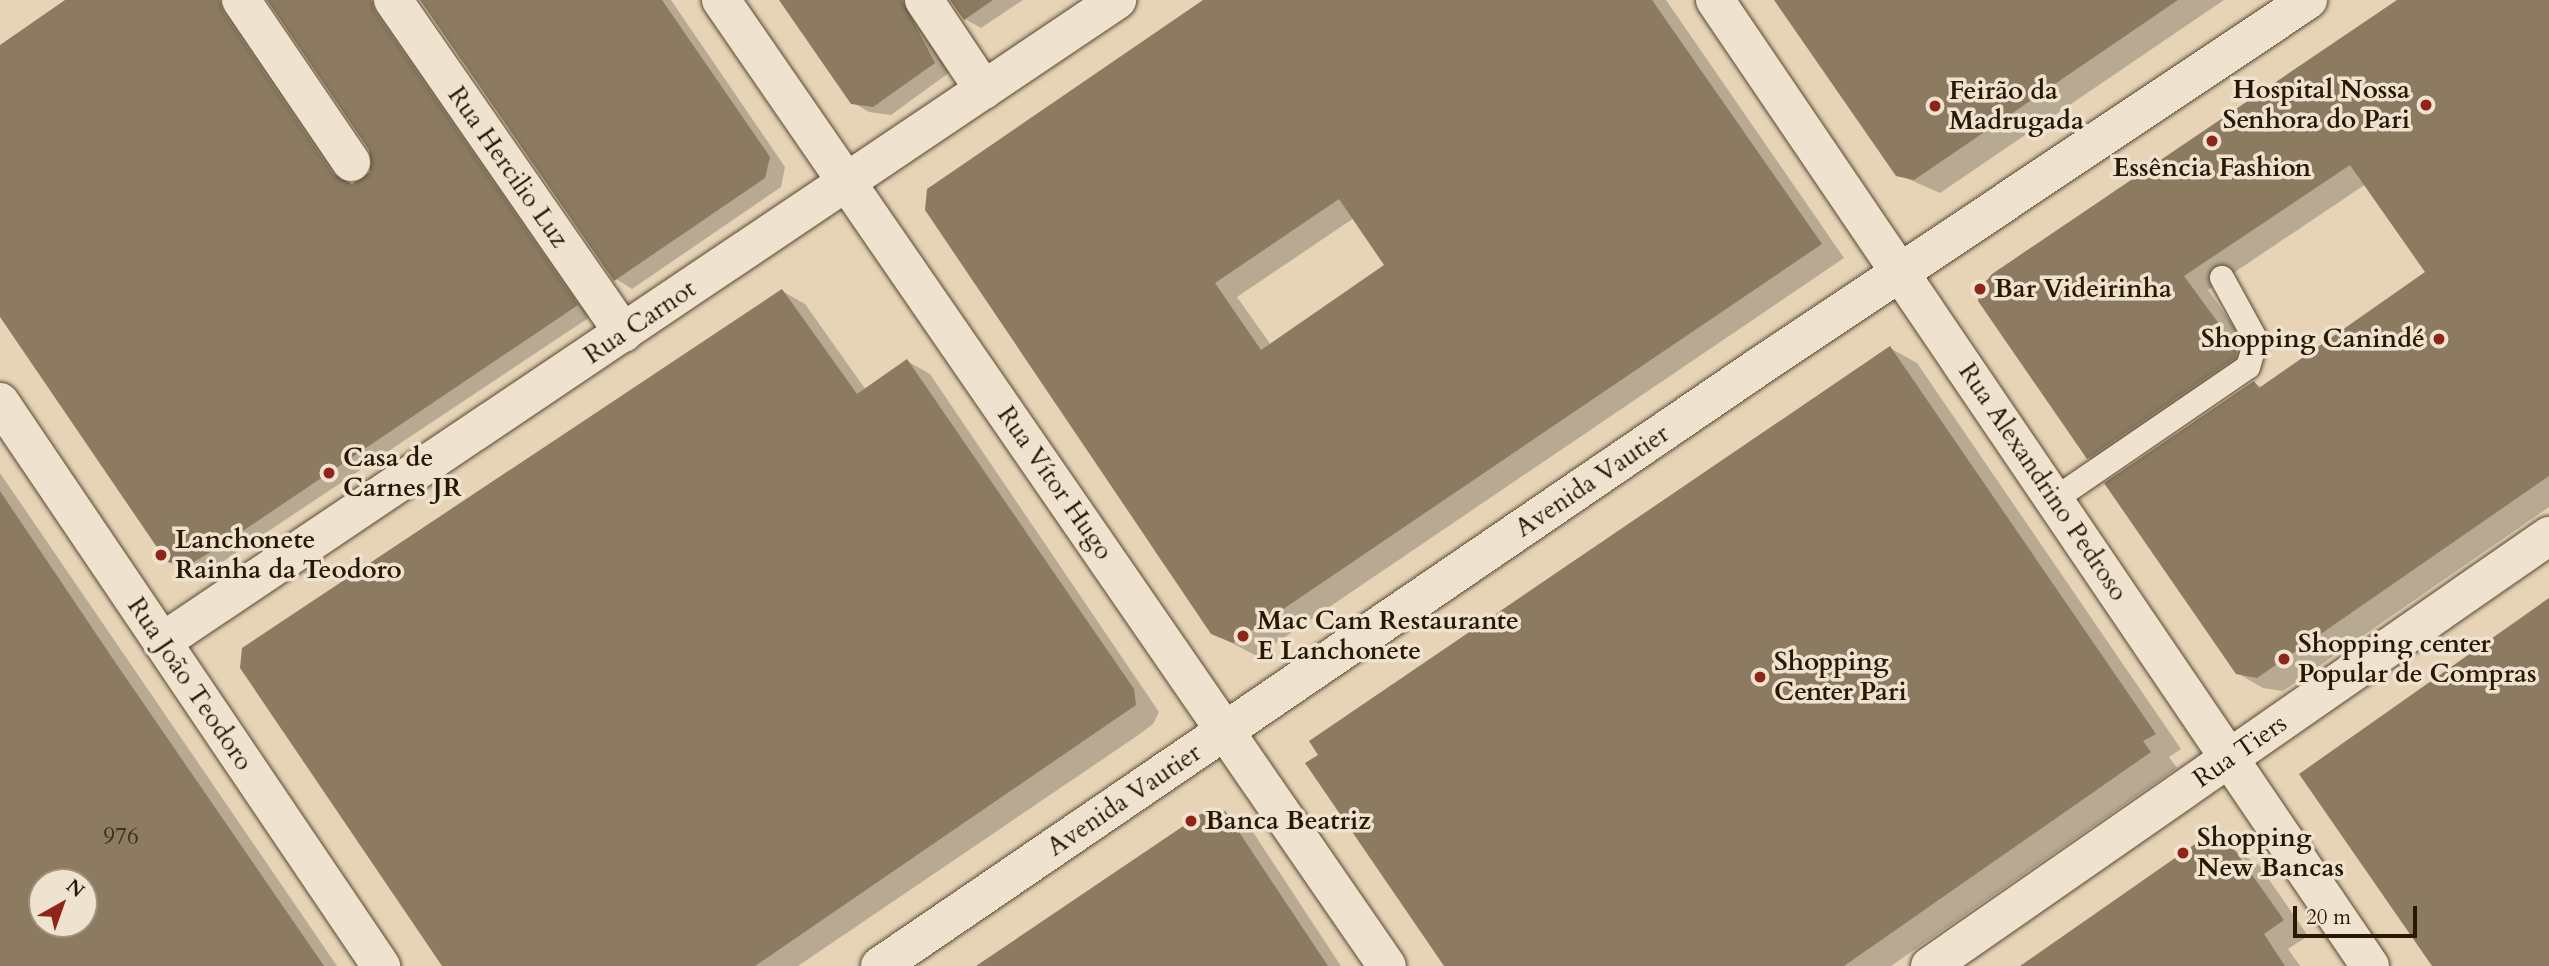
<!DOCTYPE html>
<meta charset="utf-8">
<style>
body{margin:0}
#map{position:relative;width:2549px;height:966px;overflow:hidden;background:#e7d4b7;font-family:Cardo,serif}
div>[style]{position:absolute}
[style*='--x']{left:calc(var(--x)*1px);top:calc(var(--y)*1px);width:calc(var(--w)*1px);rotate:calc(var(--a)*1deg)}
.shadow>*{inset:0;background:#0003}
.building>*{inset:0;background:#8c7a61}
.roads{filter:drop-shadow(0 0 2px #584830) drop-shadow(0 0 2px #584830)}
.service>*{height:24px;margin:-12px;padding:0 12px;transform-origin:12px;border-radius:12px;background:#efe3d0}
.minor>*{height:38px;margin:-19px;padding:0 19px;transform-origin:19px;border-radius:19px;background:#efe3d0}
.tertiary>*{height:38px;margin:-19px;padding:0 19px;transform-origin:19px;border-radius:19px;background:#efe3d0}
.secondary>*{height:38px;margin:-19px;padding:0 19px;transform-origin:19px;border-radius:19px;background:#efe3d0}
.dots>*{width:19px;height:19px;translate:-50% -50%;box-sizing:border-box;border:4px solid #efe3d0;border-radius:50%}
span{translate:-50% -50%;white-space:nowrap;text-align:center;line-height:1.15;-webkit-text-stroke:7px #efe3d0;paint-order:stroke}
.number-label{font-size:23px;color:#42311a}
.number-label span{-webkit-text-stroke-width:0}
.poi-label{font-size:26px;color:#291903;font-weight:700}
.right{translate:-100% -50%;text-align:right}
.left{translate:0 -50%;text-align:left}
.street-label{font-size:26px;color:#291903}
.north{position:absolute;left:28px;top:868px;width:70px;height:70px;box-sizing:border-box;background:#efe3d0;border:2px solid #a0927e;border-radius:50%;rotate:40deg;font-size:19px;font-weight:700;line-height:28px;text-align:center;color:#291903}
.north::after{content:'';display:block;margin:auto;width:24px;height:32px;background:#8f2418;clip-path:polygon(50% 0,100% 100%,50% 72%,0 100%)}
.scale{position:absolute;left:2293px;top:906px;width:124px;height:32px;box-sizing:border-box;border:4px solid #291903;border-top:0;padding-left:9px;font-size:21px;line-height:24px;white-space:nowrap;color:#291903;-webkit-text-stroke:5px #efe3d0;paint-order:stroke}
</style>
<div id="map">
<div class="shadow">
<i style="clip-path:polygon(69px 0,240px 0,239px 23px,352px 186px,372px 173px,371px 149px,270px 0,392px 0,593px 315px,204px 574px,185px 571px,168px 561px,0 316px,0 47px)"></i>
<i style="clip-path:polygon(422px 0,671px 0,785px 167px,781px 187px,632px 289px,616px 279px)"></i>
<i style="clip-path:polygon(783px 0,924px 0,950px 72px,891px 115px,869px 112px,852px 102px)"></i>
<i style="clip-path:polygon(951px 0,1023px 0,981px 28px,965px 19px)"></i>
<i style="clip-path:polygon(evenodd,1210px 0,1666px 0,1844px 258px,1257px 656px,1212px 633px,1154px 550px,1158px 547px,1210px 0,1354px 218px,1387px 265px,1271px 345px,1237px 297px,1354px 218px)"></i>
<i style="clip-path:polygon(1776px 0,2224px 0,1940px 193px,1897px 174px)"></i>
<i style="clip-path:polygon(2398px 0,2549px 0,2549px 507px,2283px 691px,2263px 688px,2237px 673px,2254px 383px,2262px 387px,2427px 272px,2366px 184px,2208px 290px,2249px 348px,2260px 372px,2113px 472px,2088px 458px,1980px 300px,1984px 282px)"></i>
<i style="clip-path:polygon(782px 291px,805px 304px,866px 390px,907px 361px,930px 374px,1159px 712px,1153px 724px,1137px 736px,798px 966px,446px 966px)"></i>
<i style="clip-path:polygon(1890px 348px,1917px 363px,2181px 749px,2169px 757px,2177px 768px,1891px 966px,1447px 966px)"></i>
<i style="clip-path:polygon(evenodd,0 473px,337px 966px,0 966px,0 473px,42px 882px,84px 882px,84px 924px,42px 924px,42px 882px)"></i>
<i style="clip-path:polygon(1225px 812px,1249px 826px,1341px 966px,981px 966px)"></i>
<i style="clip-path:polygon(2233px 849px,2259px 865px,2308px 936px,2288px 949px,2300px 966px,2022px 966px)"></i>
</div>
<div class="building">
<i style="clip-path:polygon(65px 0,219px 0,223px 12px,333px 174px,352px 184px,370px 172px,369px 150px,267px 0,371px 0,375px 12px,578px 305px,219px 547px,187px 566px,167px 562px,0 317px,0 45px)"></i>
<i style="clip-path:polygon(420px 0,662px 0,770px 157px,765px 178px,614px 281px)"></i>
<i style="clip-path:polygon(779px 0,902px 0,935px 63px,873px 107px,851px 104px)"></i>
<i style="clip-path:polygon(950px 0,993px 0,964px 20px)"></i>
<i style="clip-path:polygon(evenodd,1203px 0,1652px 0,1822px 244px,1233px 643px,1211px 634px,925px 210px,927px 189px,1203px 0,1339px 199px,1384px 265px,1261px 350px,1215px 283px,1339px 199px)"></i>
<i style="clip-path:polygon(1774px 0,2178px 0,1914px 180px,1896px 176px)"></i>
<i style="clip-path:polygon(2397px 0,2549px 0,2549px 476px,2257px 678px,2236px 674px,2104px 483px,2254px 381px,2259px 388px,2425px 272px,2350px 165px,2184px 276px,2225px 332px,2237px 352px,2235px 358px,2087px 459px,1978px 301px,1980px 289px,1992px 274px)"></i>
<i style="clip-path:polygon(782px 289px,857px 394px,907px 359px,1134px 689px,1136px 705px,755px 966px,442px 966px,240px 668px,242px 648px)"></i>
<i style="clip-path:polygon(1890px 346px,2156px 734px,2143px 741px,2151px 752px,1844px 966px,1444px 966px,1305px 763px,1318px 755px,1309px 741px)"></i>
<i style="clip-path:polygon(evenodd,0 491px,113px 659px,324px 966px,0 966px,0 491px,42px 882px,84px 882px,84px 924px,42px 924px,42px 882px)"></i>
<i style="clip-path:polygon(2549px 598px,2549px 966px,2432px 966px,2299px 774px)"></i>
<i style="clip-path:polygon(1210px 808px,1225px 811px,1328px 966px,976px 966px)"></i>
<i style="clip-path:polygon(2208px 835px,2233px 848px,2284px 920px,2264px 934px,2285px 966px,2020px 966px)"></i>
</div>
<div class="roads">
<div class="service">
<i style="--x:2055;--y:499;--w:234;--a:-34.4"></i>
<i style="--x:2248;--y:367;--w:28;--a:-73"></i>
<i style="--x:2256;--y:340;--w:71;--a:-118.7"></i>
</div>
<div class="minor">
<i style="--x:241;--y:0;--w:196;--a:55.8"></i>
<i style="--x:393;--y:0;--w:405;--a:55.3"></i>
<i style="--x:924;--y:0;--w:108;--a:56.3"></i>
<i style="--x:162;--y:642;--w:1151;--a:-33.91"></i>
<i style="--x:1930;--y:966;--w:754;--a:-34.79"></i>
</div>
<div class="tertiary">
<i style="--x:721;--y:0;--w:1173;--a:55.42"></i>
<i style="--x:1715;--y:0;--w:1167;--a:55.86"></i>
</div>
<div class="secondary">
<i style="--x:0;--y:402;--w:681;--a:55.96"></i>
<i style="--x:880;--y:966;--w:1065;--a:-34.29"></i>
<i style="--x:1760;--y:366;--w:659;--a:-33.74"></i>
</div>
</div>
<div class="dots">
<i style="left:2426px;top:105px;background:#8f2418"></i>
<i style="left:1935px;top:106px;background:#8f2418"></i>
<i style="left:2212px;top:141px;background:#8f2418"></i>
<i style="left:1980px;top:289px;background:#8f2418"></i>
<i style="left:2439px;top:339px;background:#8f2418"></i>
<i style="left:329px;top:473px;background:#8f2418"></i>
<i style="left:161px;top:555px;background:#8f2418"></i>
<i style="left:1243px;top:636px;background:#8f2418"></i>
<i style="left:2284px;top:659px;background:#8f2418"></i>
<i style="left:1760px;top:677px;background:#8f2418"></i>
<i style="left:1191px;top:821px;background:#8f2418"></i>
<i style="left:2183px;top:853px;background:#8f2418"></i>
</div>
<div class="number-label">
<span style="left:121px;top:837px">976</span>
</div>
<div class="poi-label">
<span class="right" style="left:2410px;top:105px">Hospital Nossa<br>Senhora do Pari</span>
<span class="left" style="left:1949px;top:106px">Feirão da<br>Madrugada</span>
<span style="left:2212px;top:168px">Essência Fashion</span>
<span class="left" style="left:1994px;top:289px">Bar Videirinha</span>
<span class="right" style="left:2425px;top:339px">Shopping Canindé</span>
<span class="left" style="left:343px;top:473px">Casa de<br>Carnes JR</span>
<span class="left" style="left:175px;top:555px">Lanchonete<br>Rainha da Teodoro</span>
<span class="left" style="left:1257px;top:636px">Mac Cam Restaurante<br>E Lanchonete</span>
<span class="left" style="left:2298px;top:659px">Shopping center<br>Popular de Compras</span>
<span class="left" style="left:1774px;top:677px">Shopping<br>Center Pari</span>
<span class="left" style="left:1205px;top:821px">Banca Beatriz</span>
<span class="left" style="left:2197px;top:853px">Shopping<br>New Bancas</span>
</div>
<div class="street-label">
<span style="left:508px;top:167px;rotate:55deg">Rua Hercilio Luz</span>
<span style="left:640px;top:322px;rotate:-34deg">Rua Carnot</span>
<span style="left:1592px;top:481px;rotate:-34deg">Avenida Vautier</span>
<span style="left:2043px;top:482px;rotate:56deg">Rua Alexandrino Pedroso</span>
<span style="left:1055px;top:483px;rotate:55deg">Rua Vítor Hugo</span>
<span style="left:190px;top:684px;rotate:56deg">Rua João Teodoro</span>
<span style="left:2240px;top:751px;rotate:-35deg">Rua Tiers</span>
<span style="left:1124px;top:800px;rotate:-34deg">Avenida Vautier</span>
</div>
<div class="north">N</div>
<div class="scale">20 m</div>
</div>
